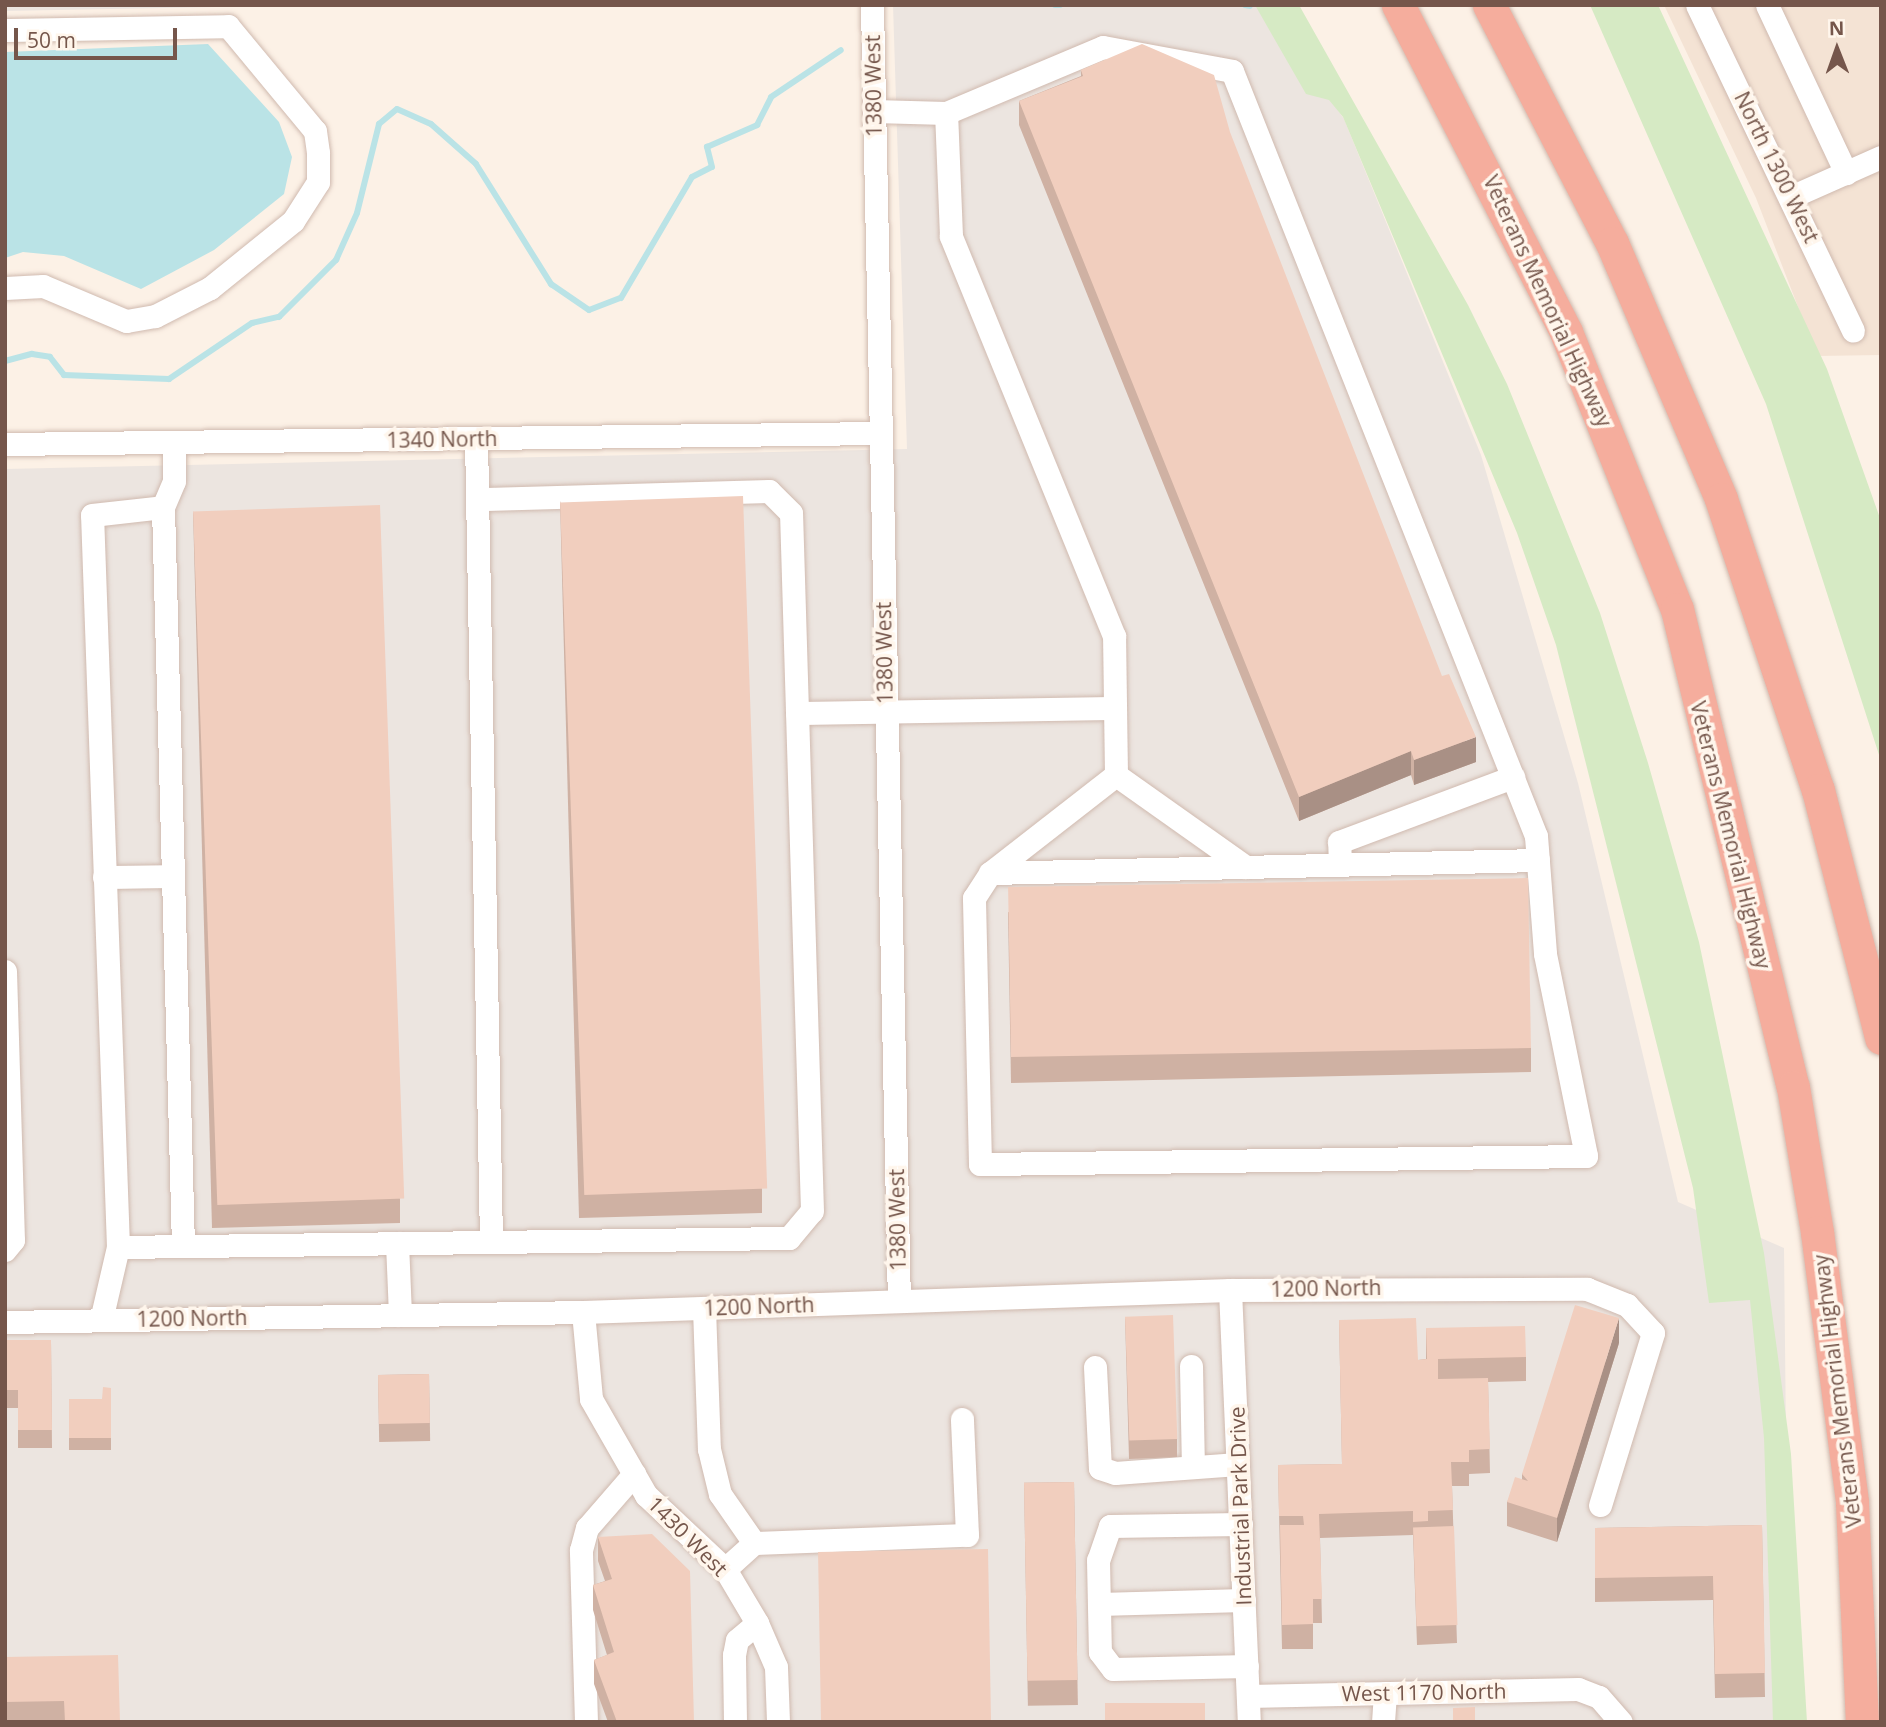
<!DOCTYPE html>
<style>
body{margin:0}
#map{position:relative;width:1886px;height:1727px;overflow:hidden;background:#fcf1e6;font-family:"Open Sans",sans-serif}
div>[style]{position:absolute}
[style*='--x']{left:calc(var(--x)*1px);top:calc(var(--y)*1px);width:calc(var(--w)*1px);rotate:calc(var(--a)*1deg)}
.residential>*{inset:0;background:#f4e3d4}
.industrial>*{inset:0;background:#ece5e0}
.green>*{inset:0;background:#d6eac4}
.water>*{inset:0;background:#bae3e6}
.stream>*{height:6px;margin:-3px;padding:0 3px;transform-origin:3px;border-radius:3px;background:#bae3e6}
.roads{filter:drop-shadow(0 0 2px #d0baaf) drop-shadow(0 0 2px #d0baaf)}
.minor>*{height:23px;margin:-11.5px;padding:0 11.5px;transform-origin:11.5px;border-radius:11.5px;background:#fff}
.highway>*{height:33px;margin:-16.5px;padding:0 16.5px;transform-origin:16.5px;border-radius:16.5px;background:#f5ad9d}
.wall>*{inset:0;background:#cfb1a3;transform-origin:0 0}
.shaded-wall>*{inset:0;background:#a99085}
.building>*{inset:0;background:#f1cebe;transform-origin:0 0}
span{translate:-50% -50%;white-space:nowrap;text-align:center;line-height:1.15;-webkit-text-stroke:7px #fff6ec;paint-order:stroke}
.street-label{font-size:21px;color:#75564b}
.frame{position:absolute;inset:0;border:7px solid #75564b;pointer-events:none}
.north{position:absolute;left:1802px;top:14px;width:70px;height:70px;-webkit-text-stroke:5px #fff6ec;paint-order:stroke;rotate:359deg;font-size:19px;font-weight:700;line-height:28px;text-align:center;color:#75564b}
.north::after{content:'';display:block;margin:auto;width:24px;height:32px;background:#75564b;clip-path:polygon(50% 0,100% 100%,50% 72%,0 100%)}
.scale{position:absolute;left:14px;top:28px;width:163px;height:32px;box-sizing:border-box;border:4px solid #75564b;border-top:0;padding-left:9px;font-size:21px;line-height:24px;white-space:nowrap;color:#75564b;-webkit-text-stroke:5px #fff6ec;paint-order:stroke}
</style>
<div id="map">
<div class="residential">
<i style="clip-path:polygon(1664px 5px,1881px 5px,1881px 355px,1817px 356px,1756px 198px)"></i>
</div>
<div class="industrial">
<i style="clip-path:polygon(5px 5px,319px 5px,5px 11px)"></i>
<i style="clip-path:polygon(893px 5px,1264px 5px,1344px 119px,1481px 455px,1578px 783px,1678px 1202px,1784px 1248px,1789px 1722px,5px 1722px,5px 469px,907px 449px)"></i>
</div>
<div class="green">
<i style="clip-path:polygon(1255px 5px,1299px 5px,1468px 305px,1507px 384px,1600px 613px,1648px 763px,1699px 942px,1764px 1253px,1791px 1454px,1807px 1722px,1773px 1722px,1764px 1438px,1750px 1300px,1709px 1303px,1693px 1188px,1556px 645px,1517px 533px,1343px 117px,1329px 100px,1306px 94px)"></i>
<i style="clip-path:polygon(1590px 5px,1658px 5px,1827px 369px,1881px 521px,1881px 761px,1766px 404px)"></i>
</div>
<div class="water">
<i style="clip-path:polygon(208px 44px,279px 122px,292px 157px,284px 194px,214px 250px,141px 289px,64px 256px,23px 252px,5px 258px,5px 52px)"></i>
</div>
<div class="stream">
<i style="--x:1055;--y:5;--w:5;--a:0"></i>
<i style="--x:1245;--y:5;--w:5;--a:11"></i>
<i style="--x:5;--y:361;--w:28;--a:-15"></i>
<i style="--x:32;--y:354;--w:18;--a:9"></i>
<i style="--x:50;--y:357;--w:23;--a:52"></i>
<i style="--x:64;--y:375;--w:105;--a:2.2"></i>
<i style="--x:169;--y:379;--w:100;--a:-34"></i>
<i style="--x:252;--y:323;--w:28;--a:-13"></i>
<i style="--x:279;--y:317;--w:81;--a:-45"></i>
<i style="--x:336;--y:260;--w:51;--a:-65.9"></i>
<i style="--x:357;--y:213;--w:92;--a:-76.1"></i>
<i style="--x:379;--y:124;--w:23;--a:-40"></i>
<i style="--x:397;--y:109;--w:37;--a:24"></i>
<i style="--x:431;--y:124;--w:60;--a:41.6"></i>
<i style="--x:476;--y:164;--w:142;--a:58"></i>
<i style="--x:551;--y:284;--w:46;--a:34.4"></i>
<i style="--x:589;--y:310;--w:34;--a:-21"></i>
<i style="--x:621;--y:298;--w:140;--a:-59.6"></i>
<i style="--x:692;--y:177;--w:22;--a:-27"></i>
<i style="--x:712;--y:167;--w:21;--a:-104"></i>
<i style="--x:707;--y:147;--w:55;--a:-23.7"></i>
<i style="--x:757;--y:125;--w:31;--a:-63"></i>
<i style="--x:771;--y:97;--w:84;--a:-33.9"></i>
</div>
<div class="roads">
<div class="minor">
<i style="--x:872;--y:5;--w:1296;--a:88.81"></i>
<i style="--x:1697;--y:5;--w:361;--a:64.4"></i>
<i style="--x:1767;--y:5;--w:186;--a:64.8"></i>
<i style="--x:5;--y:30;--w:223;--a:-1"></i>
<i style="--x:228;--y:26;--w:136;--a:50.4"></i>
<i style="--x:315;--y:131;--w:22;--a:82"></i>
<i style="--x:318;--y:153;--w:29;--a:90"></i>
<i style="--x:318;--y:182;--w:46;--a:122.7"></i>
<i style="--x:293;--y:221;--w:107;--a:141.1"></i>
<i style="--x:210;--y:288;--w:62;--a:153"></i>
<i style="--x:155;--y:316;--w:29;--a:170"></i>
<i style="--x:126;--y:321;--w:90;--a:-157.1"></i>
<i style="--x:43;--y:286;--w:38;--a:177"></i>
<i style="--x:874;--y:111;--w:72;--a:1.6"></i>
<i style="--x:946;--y:113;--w:170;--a:-22.8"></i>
<i style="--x:1103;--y:47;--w:131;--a:10.5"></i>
<i style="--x:1232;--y:71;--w:823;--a:68.33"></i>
<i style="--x:1536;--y:836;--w:118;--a:85.6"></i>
<i style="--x:1545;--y:954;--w:206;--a:78.5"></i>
<i style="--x:1586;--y:1156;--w:606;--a:179.24"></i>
<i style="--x:980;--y:1164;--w:266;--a:-91.3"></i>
<i style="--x:974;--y:898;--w:30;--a:-57"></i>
<i style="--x:990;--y:873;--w:160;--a:-37.9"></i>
<i style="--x:1116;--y:775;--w:139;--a:-90.8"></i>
<i style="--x:1114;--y:636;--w:432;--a:-112.2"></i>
<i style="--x:951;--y:236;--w:123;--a:-92.3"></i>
<i style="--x:1793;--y:196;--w:96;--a:-23.9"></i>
<i style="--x:476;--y:438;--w:803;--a:88.93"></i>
<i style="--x:5;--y:444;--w:873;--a:-0.72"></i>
<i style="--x:163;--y:507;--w:739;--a:88.45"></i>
<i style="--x:797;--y:713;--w:318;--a:-0.9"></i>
<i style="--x:1116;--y:775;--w:159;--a:35.3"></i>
<i style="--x:1340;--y:865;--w:23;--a:-92"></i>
<i style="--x:1339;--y:842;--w:186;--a:-20.5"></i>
<i style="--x:990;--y:873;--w:548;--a:-1.36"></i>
<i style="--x:104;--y:877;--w:69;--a:-0.8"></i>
<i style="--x:5;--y:971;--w:269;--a:88.3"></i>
<i style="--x:13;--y:1240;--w:13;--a:129"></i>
<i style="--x:397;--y:1243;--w:72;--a:87.6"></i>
<i style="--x:118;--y:1247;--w:671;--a:-0.77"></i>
<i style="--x:789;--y:1238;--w:35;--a:-50"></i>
<i style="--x:812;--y:1211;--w:698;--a:-91.72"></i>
<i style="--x:791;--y:513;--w:31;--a:-135"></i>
<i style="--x:769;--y:491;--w:292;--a:178.4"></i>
<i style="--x:1230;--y:1290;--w:432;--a:87.5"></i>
<i style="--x:704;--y:1308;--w:141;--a:88"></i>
<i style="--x:709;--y:1449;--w:46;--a:76.3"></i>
<i style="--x:720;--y:1494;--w:60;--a:55.2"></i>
<i style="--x:754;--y:1543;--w:39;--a:138"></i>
<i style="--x:583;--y:1312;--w:87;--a:84.7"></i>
<i style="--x:591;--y:1399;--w:111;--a:60.2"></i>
<i style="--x:646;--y:1495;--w:108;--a:43.1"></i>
<i style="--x:725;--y:1569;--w:63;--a:59.3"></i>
<i style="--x:757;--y:1623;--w:48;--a:66.6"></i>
<i style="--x:776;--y:1667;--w:55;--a:87.9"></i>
<i style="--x:101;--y:1320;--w:75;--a:-76.9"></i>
<i style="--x:118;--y:1247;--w:732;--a:-92.03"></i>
<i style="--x:92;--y:515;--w:71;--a:-6.4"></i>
<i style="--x:163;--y:507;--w:28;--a:-67"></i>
<i style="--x:174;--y:481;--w:39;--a:-90"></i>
<i style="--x:5;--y:1322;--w:578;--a:-0.99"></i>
<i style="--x:583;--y:1312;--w:647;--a:-1.95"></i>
<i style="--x:1230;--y:1290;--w:357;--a:-0.2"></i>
<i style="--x:1587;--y:1289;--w:43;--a:21.8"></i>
<i style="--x:1627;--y:1305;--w:38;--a:47"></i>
<i style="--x:1653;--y:1333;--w:180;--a:107.1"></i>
<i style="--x:1191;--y:1366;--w:101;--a:88.9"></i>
<i style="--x:1095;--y:1367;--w:101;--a:87.2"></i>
<i style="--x:1100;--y:1468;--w:16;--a:18"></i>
<i style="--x:1115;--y:1473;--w:123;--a:-4.2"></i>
<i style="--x:1241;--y:1524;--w:131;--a:179.1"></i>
<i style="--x:1110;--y:1526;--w:36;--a:109"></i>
<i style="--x:1098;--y:1560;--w:92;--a:88.8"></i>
<i style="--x:1100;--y:1652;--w:21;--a:53"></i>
<i style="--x:1113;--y:1669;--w:134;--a:-1.3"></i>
<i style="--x:754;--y:1543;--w:213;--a:-2.2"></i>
<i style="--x:967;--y:1535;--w:116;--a:-92.5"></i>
<i style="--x:1099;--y:1604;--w:145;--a:-1.6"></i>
<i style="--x:1248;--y:1696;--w:330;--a:-1.2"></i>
<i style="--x:1578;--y:1689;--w:22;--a:21"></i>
<i style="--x:1599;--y:1697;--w:33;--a:49"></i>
<i style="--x:586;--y:1722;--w:172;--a:-91.7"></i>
<i style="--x:581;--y:1550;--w:23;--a:-75"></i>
<i style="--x:587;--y:1528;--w:72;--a:-49"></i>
<i style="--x:735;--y:1722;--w:67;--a:-90.9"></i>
<i style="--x:734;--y:1655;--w:15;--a:-79"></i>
<i style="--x:737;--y:1640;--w:26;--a:-40"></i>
<i style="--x:1383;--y:1722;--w:29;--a:-86"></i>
</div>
<div class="highway">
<i style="--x:1398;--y:5;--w:368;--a:62.8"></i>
<i style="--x:1566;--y:332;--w:298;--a:68.2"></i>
<i style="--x:1677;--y:609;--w:492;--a:76.4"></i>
<i style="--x:1793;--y:1087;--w:147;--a:80.6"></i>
<i style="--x:1817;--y:1232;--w:273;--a:82.6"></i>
<i style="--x:1852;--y:1503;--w:219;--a:87.4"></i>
<i style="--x:1489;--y:5;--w:268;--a:62.7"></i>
<i style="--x:1612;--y:243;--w:278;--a:66.9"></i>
<i style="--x:1721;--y:499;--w:307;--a:71.6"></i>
<i style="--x:1818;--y:790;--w:256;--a:75.7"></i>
</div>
</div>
<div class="wall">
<i style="clip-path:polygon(1081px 70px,1476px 762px,1414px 785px,1411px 775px,1299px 821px,1019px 125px,1019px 101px,1081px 76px)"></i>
<i style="clip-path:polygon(560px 501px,762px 1189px,762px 1213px,579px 1218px)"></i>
<i style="clip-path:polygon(193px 511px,400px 1199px,400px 1223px,212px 1228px)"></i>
<i style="clip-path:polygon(1008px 912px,1531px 1048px,1531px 1072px,1011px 1083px)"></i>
<i style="clip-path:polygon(1125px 1317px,1177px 1439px,1177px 1457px,1129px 1459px)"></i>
<i style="clip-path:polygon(1339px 1320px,1418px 1360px,1426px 1359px,1426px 1328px,1526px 1357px,1526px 1381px,1488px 1382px,1490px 1473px,1469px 1474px,1469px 1486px,1452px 1486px,1457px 1643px,1417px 1645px,1413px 1535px,1320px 1538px,1322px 1623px,1313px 1623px,1313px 1649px,1282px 1649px,1278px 1465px,1342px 1464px)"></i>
<i style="clip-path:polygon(5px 1340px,51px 1340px,52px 1448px,18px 1448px,18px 1408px,5px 1408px)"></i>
<i style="clip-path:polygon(1619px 1343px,1557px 1542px,1507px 1526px,1507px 1502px,1522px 1479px,1522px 1474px)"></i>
<i style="left:429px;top:1374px;width:67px;height:51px;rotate:89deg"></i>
<i style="clip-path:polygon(111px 1388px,111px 1450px,69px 1450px,69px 1399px,102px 1399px)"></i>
<i style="left:1074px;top:1482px;width:223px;height:50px;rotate:89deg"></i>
<i style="clip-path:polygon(1762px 1525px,1765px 1697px,1715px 1698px,1713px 1600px,1595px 1602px,1595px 1528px)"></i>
<i style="clip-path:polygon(598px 1537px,694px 1722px,608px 1722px,594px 1684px,594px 1660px,607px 1655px,593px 1610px,593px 1585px,605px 1581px,598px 1561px)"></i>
<i style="clip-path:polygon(5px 1657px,120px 1722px,5px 1722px)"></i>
</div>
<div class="shaded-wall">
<i style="clip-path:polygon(1476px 737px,1476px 762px,1414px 785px,1414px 760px)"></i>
<i style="clip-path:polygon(1411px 751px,1411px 775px,1299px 821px,1299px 797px)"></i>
<i style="clip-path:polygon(1619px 1318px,1619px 1343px,1557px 1542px,1557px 1518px)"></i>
</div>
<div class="building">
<i style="clip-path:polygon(1142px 44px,1214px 75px,1230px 132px,1442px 676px,1449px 674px,1476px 737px,1414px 760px,1411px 751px,1299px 797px,1019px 101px,1083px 76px,1081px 70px)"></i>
<i style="left:743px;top:496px;width:693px;height:183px;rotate:88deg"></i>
<i style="left:380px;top:505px;width:694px;height:187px;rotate:88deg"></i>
<i style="left:1528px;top:878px;width:170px;height:520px;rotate:89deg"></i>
<i style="clip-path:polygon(1575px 1305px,1619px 1318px,1557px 1518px,1507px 1502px,1515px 1477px,1528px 1481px,1522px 1474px)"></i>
<i style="left:1173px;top:1315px;width:124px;height:48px;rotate:88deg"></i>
<i style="clip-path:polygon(1416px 1318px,1418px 1360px,1427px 1359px,1426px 1328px,1525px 1326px,1526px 1357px,1438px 1359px,1438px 1379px,1488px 1378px,1490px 1449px,1469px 1450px,1469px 1462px,1451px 1462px,1453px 1510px,1428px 1511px,1428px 1521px,1413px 1522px,1413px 1511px,1319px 1514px,1322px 1599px,1313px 1599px,1313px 1624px,1282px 1625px,1280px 1525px,1304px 1525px,1303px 1516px,1279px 1516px,1278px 1465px,1342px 1464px,1339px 1320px)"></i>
<i style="clip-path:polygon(5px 1340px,51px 1340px,52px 1430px,18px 1430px,18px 1390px,5px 1390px)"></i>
<i style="left:429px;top:1374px;width:49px;height:51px;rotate:89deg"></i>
<i style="clip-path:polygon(103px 1387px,111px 1388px,111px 1438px,69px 1438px,69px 1399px,102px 1399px)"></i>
<i style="left:1074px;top:1482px;width:198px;height:50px;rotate:89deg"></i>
<i style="clip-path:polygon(1762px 1525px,1765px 1673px,1715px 1674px,1713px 1576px,1595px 1578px,1595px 1528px)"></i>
<i style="left:1454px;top:1526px;width:99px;height:41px;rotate:88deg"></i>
<i style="clip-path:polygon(652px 1534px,690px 1571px,694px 1722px,617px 1722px,594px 1660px,614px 1652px,593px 1585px,612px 1579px,598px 1537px)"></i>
<i style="left:988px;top:1549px;width:173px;height:170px;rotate:89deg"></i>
<i style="clip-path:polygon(118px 1655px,120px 1722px,65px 1722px,64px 1701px,5px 1702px,5px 1657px)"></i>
<i style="left:1105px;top:1703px;width:100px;height:19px"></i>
<i style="clip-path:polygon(1475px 1707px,1475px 1722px,1435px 1722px,1453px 1721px,1453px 1708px)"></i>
</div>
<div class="street-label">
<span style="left:873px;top:86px;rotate:-91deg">1380 West</span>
<span style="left:1777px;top:167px;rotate:64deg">North 1300 West</span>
<span style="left:1548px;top:301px;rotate:65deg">Veterans Memorial Highway</span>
<span style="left:442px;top:439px;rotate:-1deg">1340 North</span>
<span style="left:884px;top:653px;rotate:-91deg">1380 West</span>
<span style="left:1731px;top:835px;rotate:76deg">Veterans Memorial Highway</span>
<span style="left:897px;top:1220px;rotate:-91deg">1380 West</span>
<span style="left:1326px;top:1288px;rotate:-1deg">1200 North</span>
<span style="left:759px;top:1306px;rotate:-2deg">1200 North</span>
<span style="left:192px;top:1318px;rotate:-1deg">1200 North</span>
<span style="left:1837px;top:1391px;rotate:-97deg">Veterans Memorial Highway</span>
<span style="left:1240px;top:1506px;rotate:-92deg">Industrial Park Drive</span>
<span style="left:688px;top:1536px;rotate:45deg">1430 West</span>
<span style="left:1424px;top:1692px;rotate:-1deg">West 1170 North</span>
</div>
<div class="frame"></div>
<div class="north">N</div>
<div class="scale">50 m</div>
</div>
